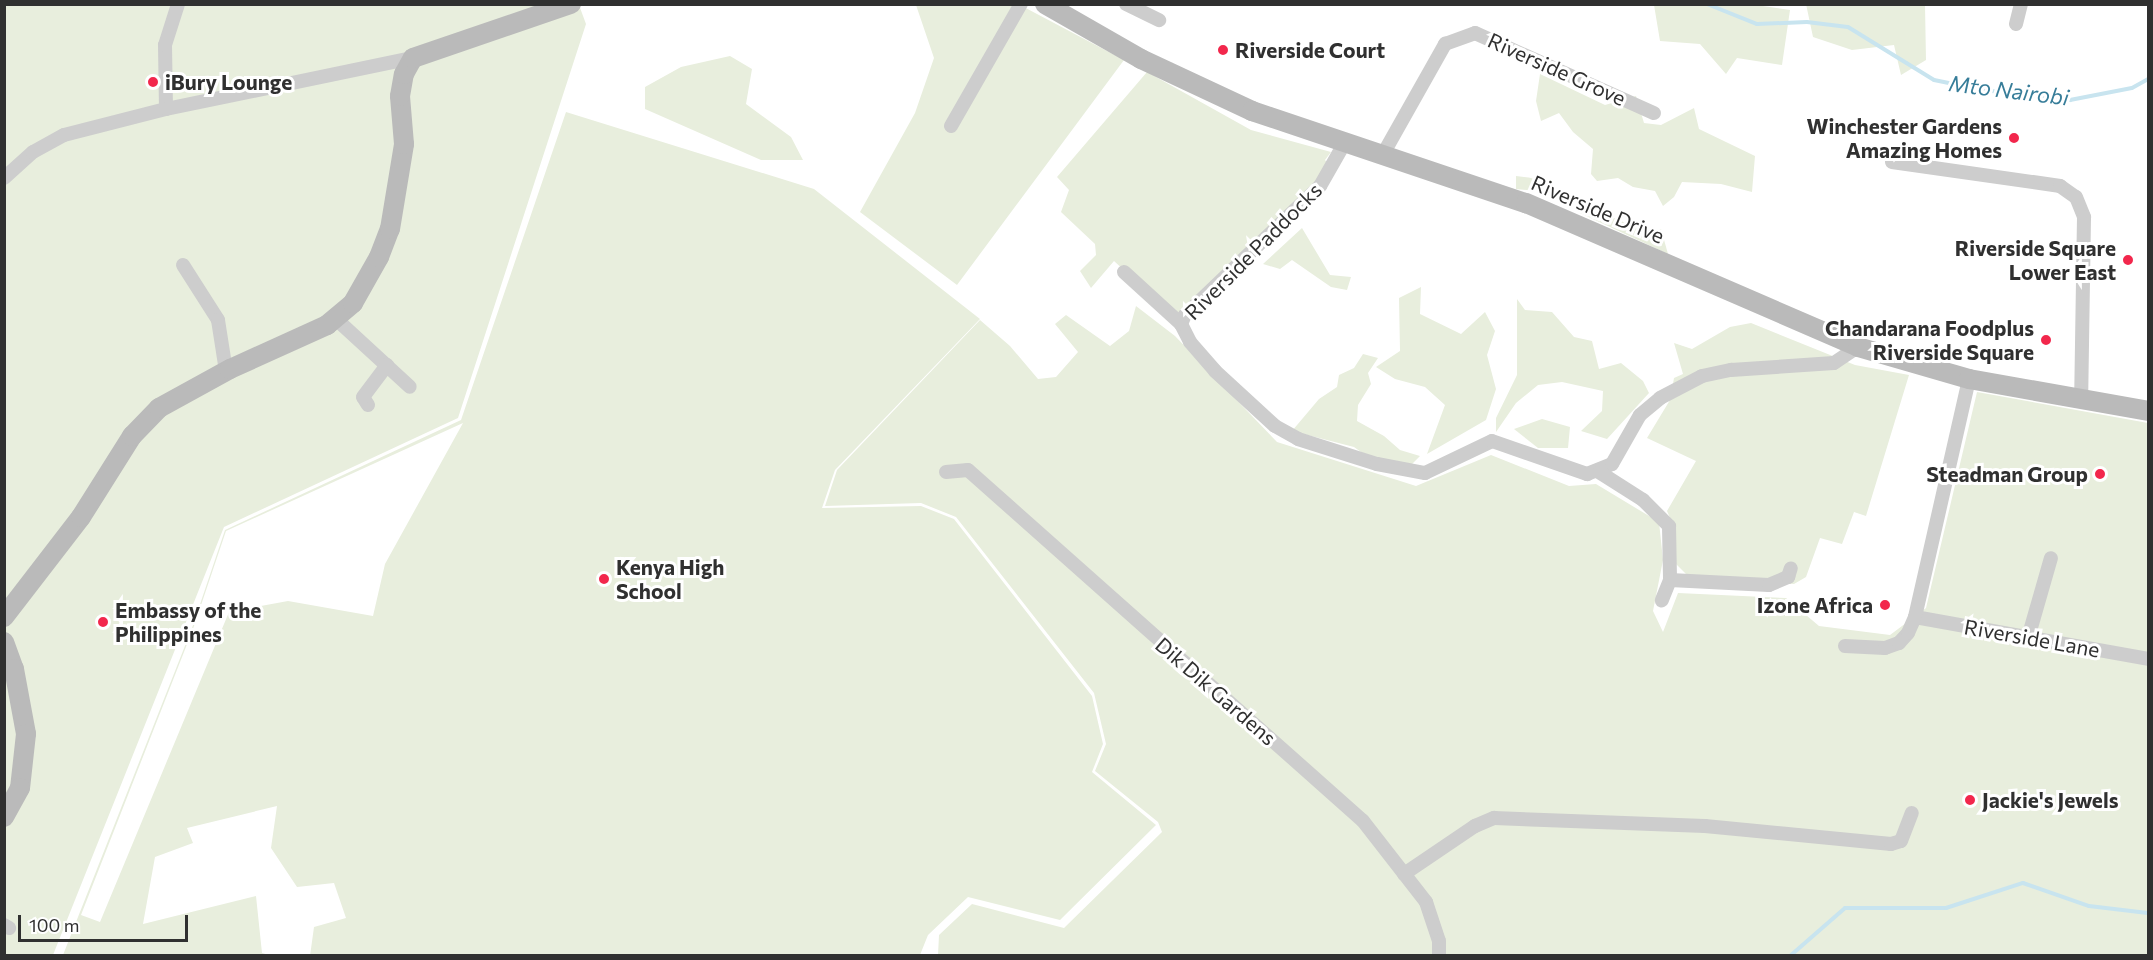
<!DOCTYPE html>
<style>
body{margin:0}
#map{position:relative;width:2153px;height:960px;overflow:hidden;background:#fff;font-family:Commissioner,sans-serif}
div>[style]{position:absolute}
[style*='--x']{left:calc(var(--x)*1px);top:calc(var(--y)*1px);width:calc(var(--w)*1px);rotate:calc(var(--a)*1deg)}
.green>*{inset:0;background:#e8eedd}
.stream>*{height:4px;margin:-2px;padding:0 2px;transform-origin:2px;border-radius:2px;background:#c8e4ef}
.street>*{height:14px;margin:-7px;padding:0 7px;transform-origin:7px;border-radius:7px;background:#cdcdcd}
.secondary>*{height:20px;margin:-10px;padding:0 10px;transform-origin:10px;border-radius:10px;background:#bababa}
.dots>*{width:16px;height:16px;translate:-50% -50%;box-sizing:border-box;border:3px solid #fff;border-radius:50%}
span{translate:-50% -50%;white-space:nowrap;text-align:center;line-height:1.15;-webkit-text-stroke:6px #fff;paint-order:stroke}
.poi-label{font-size:21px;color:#303030;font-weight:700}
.left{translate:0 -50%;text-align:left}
.right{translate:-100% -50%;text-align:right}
.street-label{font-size:21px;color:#303030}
.water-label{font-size:22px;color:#377d99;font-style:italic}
.frame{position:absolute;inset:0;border:6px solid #303030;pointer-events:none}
.scale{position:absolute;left:18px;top:915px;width:170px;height:27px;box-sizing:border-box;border:3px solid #303030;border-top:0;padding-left:8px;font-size:18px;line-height:21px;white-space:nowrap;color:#303030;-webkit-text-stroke:4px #fff;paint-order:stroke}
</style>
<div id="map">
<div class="green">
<i style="clip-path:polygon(1806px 4px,1925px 5px,1926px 60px,1901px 75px,1894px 45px,1852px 50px,1813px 37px)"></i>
<i style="clip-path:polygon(5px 5px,579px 5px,586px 24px,458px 418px,224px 527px,53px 955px,5px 956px)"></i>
<i style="clip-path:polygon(916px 5px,1020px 5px,1124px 60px,957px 285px,860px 212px,915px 113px,934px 58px)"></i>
<i style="clip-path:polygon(1654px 5px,1756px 5px,1790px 10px,1782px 65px,1737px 58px,1726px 74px,1700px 44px,1660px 41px)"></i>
<i style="clip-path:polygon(730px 56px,752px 69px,746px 104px,791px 137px,803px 160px,761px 160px,645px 109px,645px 87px,681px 67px)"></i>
<i style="clip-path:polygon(1147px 72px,1251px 130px,1331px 152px,1325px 160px,1329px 165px,1318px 181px,1175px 317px,1114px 261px,1091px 288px,1080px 271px,1096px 255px,1095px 244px,1061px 212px,1069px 190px,1057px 177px)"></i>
<i style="clip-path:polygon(1540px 74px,1605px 105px,1636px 96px,1644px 123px,1661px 125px,1694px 108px,1699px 129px,1755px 156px,1752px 192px,1721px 184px,1682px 182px,1674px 197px,1663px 206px,1655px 191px,1633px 187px,1618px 178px,1597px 181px,1591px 174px,1593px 149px,1573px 132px,1559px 113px,1541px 121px,1536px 101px)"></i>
<i style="clip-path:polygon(evenodd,566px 112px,814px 189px,980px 319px,835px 470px,822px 508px,921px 506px,954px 519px,1092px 696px,1103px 744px,1092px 772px,1156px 825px,1060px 920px,968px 897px,928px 935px,920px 955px,310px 956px,314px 927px,346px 918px,334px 883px,297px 887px,271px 848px,277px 806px,187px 828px,193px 843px,155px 857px,143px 924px,256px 896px,262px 953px,269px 955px,63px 955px,192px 628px,225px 530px,461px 420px,566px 112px,463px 423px,385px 564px,373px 616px,288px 601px,229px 612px,100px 922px,81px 915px,193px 629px,226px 531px,463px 423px)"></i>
<i style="clip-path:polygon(1516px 176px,1551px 180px,1556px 193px,1516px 189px)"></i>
<i style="clip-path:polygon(1582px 204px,1644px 231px,1661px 229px,1668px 254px,1580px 213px)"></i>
<i style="clip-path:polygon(1302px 228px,1330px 275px,1351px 277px,1347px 290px,1331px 287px,1292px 260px,1280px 269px,1263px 264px)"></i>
<i style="clip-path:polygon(1421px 287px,1420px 314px,1461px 334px,1485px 312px,1495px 331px,1487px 355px,1496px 389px,1486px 420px,1427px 454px,1445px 405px,1425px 387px,1395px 379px,1376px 367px,1400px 351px,1399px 298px)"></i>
<i style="clip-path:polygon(1517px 299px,1525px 310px,1552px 312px,1574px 337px,1592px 341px,1599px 369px,1621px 363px,1643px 381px,1649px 393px,1607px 439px,1581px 431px,1602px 411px,1603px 391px,1562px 382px,1538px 385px,1516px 403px,1496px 432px,1496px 418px,1517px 375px)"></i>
<i style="clip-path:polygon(1136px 306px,1175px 336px,1277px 442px,1416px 486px,1491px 455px,1569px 486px,1596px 484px,1659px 522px,1663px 560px,1653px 611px,1663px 632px,1678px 593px,1786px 598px,1819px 626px,1890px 635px,1926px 608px,1977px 392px,2148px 423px,2148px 955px,938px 955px,939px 935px,972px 904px,1064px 928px,1162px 832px,1158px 822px,1095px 771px,1106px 744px,1094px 693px,956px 517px,921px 503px,825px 506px,837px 470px,980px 320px,1010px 346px,1038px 379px,1056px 377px,1078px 352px,1055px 324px,1066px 315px,1110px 346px,1129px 331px)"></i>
<i style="clip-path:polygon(1751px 323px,1855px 365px,1909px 375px,1866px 516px,1854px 512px,1842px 544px,1820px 538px,1806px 577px,1794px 584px,1690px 578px,1674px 562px,1674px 527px,1667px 511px,1696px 461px,1647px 438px,1670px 400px,1674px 378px,1683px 374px,1674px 343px,1692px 349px,1730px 327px)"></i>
<i style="clip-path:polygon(1363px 354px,1378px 358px,1368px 373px,1371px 384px,1358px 405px,1357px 421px,1384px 436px,1400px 450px,1420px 456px,1411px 465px,1368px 457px,1354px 447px,1292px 431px,1319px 399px,1337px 387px,1339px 375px,1354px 368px)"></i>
<i style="clip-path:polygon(1542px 419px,1570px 427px,1568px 448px,1538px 448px,1514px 429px)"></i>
</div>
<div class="stream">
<i style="--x:1707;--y:4;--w:54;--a:21.8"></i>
<i style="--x:1757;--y:24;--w:50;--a:-2.3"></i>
<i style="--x:1807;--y:22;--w:41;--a:7"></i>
<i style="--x:1848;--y:27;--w:101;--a:31.6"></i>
<i style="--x:1934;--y:80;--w:50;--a:11.5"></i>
<i style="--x:1983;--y:90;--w:88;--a:6.6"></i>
<i style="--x:2070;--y:100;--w:63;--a:-11"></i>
<i style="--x:2132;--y:88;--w:18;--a:-29"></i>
<i style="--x:1790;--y:956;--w:73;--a:-41.1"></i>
<i style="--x:1845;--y:908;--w:101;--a:0"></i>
<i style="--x:1946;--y:908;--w:81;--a:-18"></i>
<i style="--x:2023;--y:883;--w:70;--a:19.2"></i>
<i style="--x:2089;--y:906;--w:59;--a:6.8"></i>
</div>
<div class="street">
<i style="--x:1126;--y:4;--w:37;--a:26"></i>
<i style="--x:2016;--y:24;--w:21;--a:-76"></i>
<i style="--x:166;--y:109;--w:64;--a:-90.9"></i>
<i style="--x:165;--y:45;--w:43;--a:-72.4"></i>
<i style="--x:951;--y:126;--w:141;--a:-60.2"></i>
<i style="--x:1344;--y:144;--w:48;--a:119.7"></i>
<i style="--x:1320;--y:186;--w:187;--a:136.3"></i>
<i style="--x:1185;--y:315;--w:10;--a:114"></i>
<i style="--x:1181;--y:324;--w:20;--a:63"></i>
<i style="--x:1190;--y:342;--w:38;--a:49"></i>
<i style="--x:1215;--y:371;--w:81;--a:42.5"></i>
<i style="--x:1275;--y:426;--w:26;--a:29"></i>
<i style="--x:1298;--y:439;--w:83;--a:17.6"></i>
<i style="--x:1377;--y:464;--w:49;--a:10.6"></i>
<i style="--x:1425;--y:473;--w:74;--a:-25.5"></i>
<i style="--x:1492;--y:441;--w:101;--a:19.2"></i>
<i style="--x:1587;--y:474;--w:27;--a:-22"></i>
<i style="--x:1612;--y:464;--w:56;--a:-60.3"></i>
<i style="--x:1640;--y:415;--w:26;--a:-40"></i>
<i style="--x:1660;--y:398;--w:47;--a:-27.6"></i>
<i style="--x:1702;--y:376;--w:30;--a:-12"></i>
<i style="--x:1731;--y:370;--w:103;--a:-3.9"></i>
<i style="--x:1834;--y:363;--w:29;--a:-34"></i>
<i style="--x:1382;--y:156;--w:129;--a:-60.6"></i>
<i style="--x:1445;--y:44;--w:32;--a:-20"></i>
<i style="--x:1475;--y:33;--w:196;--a:24.1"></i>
<i style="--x:1892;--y:162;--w:170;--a:8.1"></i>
<i style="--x:2060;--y:186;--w:19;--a:35"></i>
<i style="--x:2076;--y:197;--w:22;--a:68"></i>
<i style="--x:2084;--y:217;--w:183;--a:90.9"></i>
<i style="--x:4;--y:178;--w:39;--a:-42"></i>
<i style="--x:33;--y:152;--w:35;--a:-29"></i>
<i style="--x:64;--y:135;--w:105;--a:-14.3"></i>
<i style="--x:166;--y:109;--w:252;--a:-11.7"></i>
<i style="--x:183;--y:265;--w:65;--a:57.5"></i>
<i style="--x:218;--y:320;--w:52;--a:81.1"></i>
<i style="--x:1124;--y:272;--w:77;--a:42.4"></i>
<i style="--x:336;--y:319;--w:100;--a:42.6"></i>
<i style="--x:368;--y:405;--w:9;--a:-122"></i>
<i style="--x:363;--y:397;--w:40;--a:-53"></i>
<i style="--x:946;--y:472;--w:22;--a:-5"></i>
<i style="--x:968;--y:470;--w:528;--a:41.62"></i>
<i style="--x:1363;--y:821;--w:103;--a:52.1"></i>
<i style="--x:1426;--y:902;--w:41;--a:71.6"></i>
<i style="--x:1439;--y:941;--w:15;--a:90"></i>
<i style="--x:1599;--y:472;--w:52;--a:32.5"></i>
<i style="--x:1643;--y:500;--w:37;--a:45"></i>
<i style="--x:1669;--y:526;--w:54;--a:88.9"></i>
<i style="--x:1670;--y:580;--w:22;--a:112"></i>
<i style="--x:1670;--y:580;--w:99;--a:2.9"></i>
<i style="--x:1769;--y:585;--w:21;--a:-23"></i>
<i style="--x:1788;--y:577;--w:9;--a:-72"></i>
<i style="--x:1915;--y:617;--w:237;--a:10.2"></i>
<i style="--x:2028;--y:638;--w:83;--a:-74"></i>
<i style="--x:1845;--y:646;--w:40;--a:2.9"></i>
<i style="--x:1885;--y:648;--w:15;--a:-20"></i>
<i style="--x:1899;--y:643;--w:13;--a:-48"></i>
<i style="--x:1908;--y:633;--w:17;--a:-66"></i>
<i style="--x:1915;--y:617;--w:244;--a:-77.2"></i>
<i style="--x:1404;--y:874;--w:86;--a:-34.1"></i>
<i style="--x:1475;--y:826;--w:21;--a:-23"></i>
<i style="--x:1494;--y:818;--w:211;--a:2.2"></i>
<i style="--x:1705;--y:826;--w:187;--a:5.5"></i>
<i style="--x:1891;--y:844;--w:10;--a:-17"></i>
<i style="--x:1901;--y:841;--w:30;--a:-69"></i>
<i style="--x:4;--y:925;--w:6;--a:31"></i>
</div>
<div class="secondary">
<i style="--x:1045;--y:4;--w:111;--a:29.8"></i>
<i style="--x:1141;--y:59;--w:123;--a:25.1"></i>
<i style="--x:1252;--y:111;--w:289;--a:18.6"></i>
<i style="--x:1526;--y:203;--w:362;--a:23.4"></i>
<i style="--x:1858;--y:347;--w:116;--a:16.1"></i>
<i style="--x:1969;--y:379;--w:182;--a:10.1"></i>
<i style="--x:4;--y:617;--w:126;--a:-52.4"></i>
<i style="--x:81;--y:517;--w:96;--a:-57.8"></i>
<i style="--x:132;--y:436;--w:39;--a:-46"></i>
<i style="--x:159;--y:408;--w:81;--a:-28.8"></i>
<i style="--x:230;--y:369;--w:107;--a:-24.4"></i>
<i style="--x:327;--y:325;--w:34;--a:-40"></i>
<i style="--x:353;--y:303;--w:53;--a:-60.5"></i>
<i style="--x:379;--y:257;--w:30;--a:-69"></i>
<i style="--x:390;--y:229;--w:86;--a:-80.6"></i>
<i style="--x:404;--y:144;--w:48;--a:-94.8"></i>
<i style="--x:400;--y:96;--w:22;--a:-80"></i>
<i style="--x:404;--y:74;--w:18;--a:-61"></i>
<i style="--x:413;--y:58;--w:167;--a:-18.9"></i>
<i style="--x:4;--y:642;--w:29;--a:70"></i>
<i style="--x:14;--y:669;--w:66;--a:79.5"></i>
<i style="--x:26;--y:734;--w:54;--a:96.3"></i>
<i style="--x:20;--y:788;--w:33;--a:119"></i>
</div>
<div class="dots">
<i style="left:1223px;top:50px;background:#f2274c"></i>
<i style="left:153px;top:82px;background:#f2274c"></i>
<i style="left:2014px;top:138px;background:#f2274c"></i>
<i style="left:2128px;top:260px;background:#f2274c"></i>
<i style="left:2046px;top:340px;background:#f2274c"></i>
<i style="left:2100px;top:474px;background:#f2274c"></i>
<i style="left:604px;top:579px;background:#f2274c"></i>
<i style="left:1885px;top:605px;background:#f2274c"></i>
<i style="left:103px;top:622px;background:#f2274c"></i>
<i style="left:1970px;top:800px;background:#f2274c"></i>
</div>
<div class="poi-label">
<span class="left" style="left:1235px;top:50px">Riverside Court</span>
<span class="left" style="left:165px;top:82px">iBury Lounge</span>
<span class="right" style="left:2002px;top:138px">Winchester Gardens<br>Amazing Homes</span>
<span class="right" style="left:2116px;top:260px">Riverside Square<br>Lower East</span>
<span class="right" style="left:2034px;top:340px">Chandarana Foodplus<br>Riverside Square</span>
<span class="right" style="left:2088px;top:474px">Steadman Group</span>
<span class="left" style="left:616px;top:579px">Kenya High<br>School</span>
<span class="right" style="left:1873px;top:605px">Izone Africa</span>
<span class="left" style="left:115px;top:622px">Embassy of the<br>Philippines</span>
<span class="left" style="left:1982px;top:800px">Jackie's Jewels</span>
</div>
<div class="street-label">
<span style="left:1557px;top:69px;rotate:24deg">Riverside Grove</span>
<span style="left:1598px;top:209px;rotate:23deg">Riverside Drive</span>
<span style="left:1253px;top:251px;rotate:-45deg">Riverside Paddocks</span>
<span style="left:2032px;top:638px;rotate:10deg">Riverside Lane</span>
<span style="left:1216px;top:691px;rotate:41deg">Dik Dik Gardens</span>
</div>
<div class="water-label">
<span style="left:2009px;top:90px;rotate:7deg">Mto Nairobi</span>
</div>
<div class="frame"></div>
<div class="scale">100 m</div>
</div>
